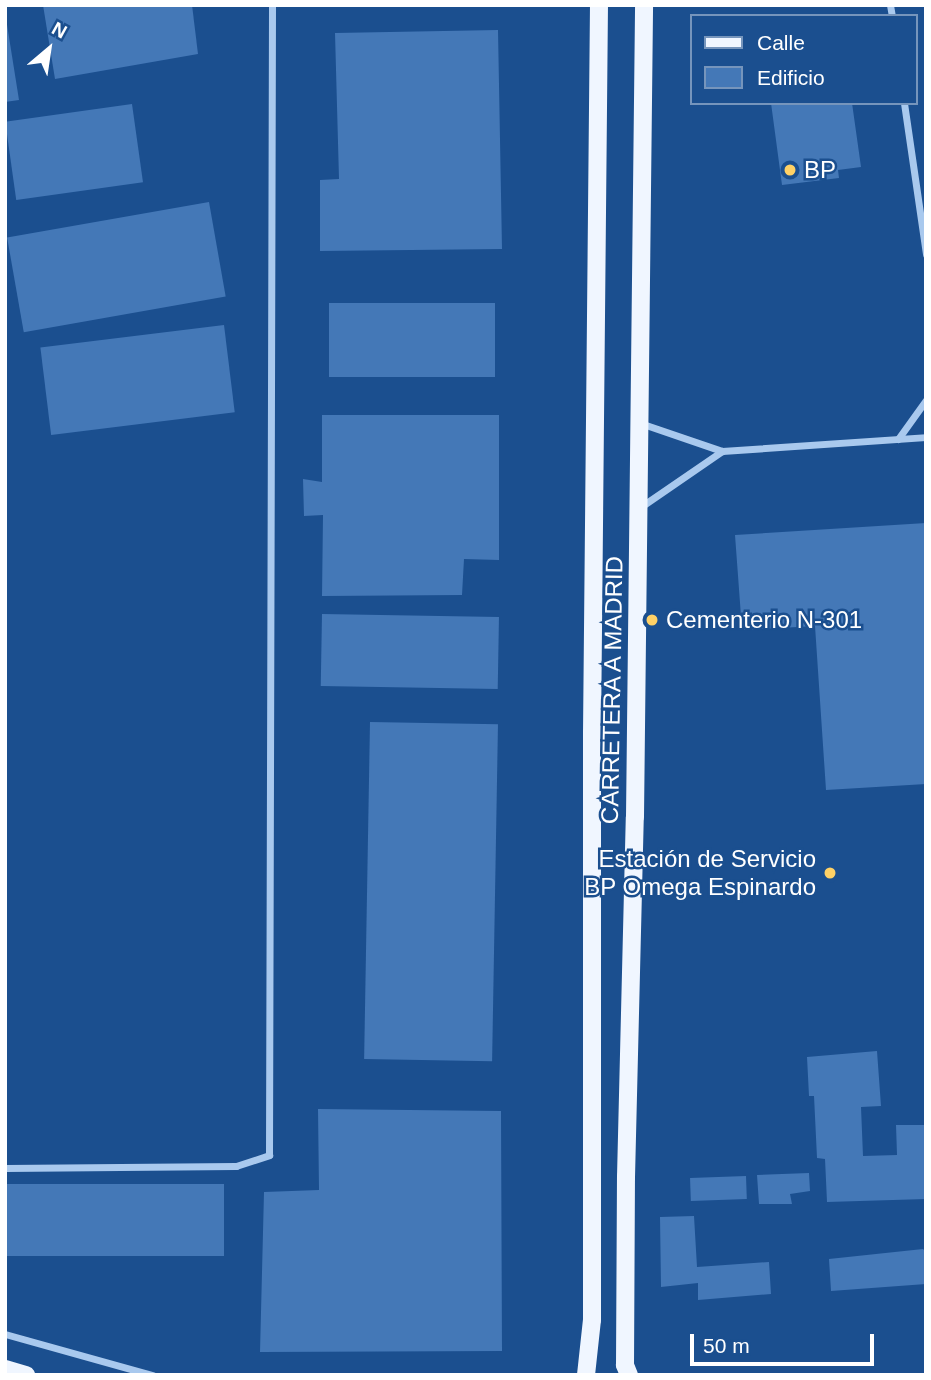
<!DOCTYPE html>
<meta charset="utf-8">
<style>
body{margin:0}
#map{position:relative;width:931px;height:1380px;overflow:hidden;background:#1b4f8f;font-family:Helvetica,sans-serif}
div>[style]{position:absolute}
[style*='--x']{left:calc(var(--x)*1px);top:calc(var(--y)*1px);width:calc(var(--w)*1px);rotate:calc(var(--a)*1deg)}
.building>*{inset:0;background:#4478b7;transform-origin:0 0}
.minor>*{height:7px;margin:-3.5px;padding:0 3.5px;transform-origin:3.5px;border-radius:3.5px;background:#a9c9ee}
.primary>*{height:18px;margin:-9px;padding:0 9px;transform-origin:9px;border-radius:9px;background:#f0f6ff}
.dots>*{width:19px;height:19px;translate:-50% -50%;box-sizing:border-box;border:4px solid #1b4f8f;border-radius:50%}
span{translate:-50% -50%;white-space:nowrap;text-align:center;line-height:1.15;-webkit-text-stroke:5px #1b4f8f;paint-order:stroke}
.poi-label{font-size:24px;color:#fff}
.left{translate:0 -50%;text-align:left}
.right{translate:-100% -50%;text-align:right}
.street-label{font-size:24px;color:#fff}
.frame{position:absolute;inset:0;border:7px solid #fff;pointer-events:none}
.legend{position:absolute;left:690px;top:14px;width:228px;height:91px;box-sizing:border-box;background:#1b4f8f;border:2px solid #7695bc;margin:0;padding:9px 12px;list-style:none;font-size:21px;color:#fff}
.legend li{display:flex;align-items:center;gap:14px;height:35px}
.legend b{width:35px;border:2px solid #7695bc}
.north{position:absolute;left:14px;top:14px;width:70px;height:70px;-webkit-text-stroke:5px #1b4f8f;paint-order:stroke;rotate:29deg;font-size:19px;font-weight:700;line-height:28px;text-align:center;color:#fff}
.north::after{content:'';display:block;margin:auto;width:24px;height:32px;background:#fff;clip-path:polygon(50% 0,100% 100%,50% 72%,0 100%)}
.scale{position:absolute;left:690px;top:1334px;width:184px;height:32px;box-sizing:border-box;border:4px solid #fff;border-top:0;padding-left:9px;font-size:21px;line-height:24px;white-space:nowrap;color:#fff;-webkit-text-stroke:5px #1b4f8f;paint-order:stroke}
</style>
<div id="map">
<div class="building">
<i style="clip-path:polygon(43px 5px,192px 5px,198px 54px,55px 79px)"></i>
<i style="clip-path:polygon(5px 12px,19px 100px,5px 102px)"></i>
<i style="clip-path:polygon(498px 30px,502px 249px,320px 251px,320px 180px,339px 179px,335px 33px)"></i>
<i style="clip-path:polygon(771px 103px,852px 103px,861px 167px,838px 170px,839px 178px,782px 185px)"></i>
<i style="left:132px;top:104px;width:79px;height:128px;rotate:82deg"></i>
<i style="left:209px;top:202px;width:96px;height:205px;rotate:80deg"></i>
<i style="left:329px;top:303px;width:166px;height:74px"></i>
<i style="left:224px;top:325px;width:88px;height:185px;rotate:83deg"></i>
<i style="clip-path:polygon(322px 415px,499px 415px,499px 560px,464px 559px,462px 595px,322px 596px,323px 515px,304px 516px,303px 479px,322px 482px)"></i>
<i style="clip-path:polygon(926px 523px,926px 784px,826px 790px,815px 626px,742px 630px,735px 535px)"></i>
<i style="left:322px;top:614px;width:177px;height:72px;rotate:1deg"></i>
<i style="left:370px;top:722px;width:128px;height:337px;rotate:1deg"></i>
<i style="clip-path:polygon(877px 1051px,881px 1106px,861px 1107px,863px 1156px,897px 1155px,896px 1125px,926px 1125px,926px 1199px,827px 1202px,825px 1159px,817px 1158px,814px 1096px,809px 1096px,807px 1057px)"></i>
<i style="clip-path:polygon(318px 1109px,501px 1111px,502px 1351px,260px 1352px,264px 1192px,319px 1190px)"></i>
<i style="clip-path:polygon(809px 1173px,810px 1191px,790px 1194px,792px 1204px,759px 1204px,757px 1175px)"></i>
<i style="left:746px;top:1176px;width:23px;height:56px;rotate:88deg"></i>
<i style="left:5px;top:1184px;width:219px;height:72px"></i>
<i style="clip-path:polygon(694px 1216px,697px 1267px,769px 1262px,771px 1294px,698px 1300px,698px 1283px,661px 1287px,660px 1217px)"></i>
<i style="clip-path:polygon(923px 1249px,926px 1252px,926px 1284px,831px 1291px,829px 1259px)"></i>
</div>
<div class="minor">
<i style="--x:890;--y:5;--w:11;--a:80"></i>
<i style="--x:904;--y:103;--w:153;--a:81.7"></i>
<i style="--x:640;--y:423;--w:87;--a:18.9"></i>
<i style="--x:722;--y:451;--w:204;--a:-3.9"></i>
<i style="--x:898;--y:439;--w:48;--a:-54.3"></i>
<i style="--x:642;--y:506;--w:97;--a:-34.5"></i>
<i style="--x:5;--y:1168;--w:231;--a:-0.5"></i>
<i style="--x:236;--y:1166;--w:35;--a:-18"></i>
<i style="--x:269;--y:1155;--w:1150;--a:-89.85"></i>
<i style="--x:5;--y:1334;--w:153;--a:15.6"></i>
</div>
<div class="primary">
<i style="--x:5;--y:1369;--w:22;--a:16"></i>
<i style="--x:586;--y:1375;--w:55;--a:-83.8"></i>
<i style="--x:592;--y:1320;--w:587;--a:-90"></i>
<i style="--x:592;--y:733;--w:728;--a:-89.45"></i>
<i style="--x:629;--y:1375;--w:11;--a:-112"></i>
<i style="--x:625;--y:1365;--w:188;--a:-89.7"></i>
<i style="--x:626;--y:1177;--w:360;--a:-88.6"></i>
<i style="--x:635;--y:817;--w:812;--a:-89.36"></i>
</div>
<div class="dots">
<i style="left:790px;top:170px;background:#ffd166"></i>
<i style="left:652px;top:620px;background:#ffd166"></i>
<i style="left:830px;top:873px;background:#ffd166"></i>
</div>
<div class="poi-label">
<span class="left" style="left:804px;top:170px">BP</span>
<span class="left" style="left:666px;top:620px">Cementerio N-301</span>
<span class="right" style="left:816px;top:873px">Estación de Servicio<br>BP Omega Espinardo</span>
</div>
<div class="street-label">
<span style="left:612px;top:690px;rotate:-89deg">CARRETERA A MADRID</span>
</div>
<div class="frame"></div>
<ul class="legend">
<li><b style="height:9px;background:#f0f6ff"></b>Calle</li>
<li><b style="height:19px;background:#4478b7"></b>Edificio</li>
</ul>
<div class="north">N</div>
<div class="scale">50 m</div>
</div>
